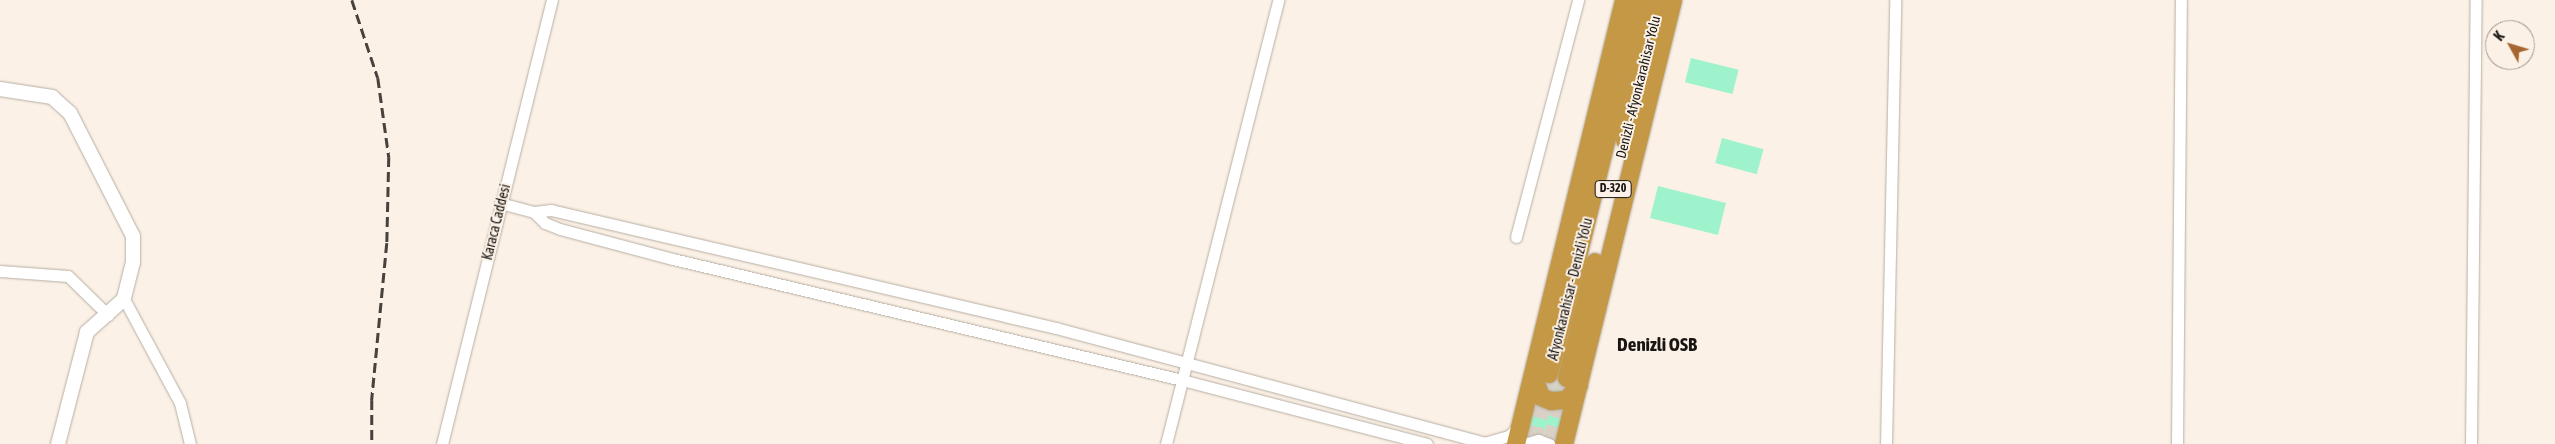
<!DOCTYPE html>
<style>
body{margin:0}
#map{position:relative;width:2555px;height:444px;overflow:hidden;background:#fbf1e6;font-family:"Asap Condensed",sans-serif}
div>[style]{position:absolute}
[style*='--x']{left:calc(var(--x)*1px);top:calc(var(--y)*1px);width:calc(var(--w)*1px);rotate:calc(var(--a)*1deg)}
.green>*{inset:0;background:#9ef3cc;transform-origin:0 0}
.trunk-tunnel>*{height:18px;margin-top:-9px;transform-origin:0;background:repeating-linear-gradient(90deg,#d9d0c6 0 18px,transparent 0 27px)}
.roads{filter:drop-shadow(0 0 1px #b7aea3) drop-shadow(0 0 1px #b7aea3)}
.minor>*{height:11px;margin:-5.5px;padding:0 5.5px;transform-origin:5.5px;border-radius:5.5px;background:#fff}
.tertiary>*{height:14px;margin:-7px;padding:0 7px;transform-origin:7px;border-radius:7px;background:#fff}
.trunk>*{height:18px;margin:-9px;padding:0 9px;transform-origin:9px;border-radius:9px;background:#c49844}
.rail>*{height:2.5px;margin-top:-1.25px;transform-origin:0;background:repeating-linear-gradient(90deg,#47423d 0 10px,transparent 0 15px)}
span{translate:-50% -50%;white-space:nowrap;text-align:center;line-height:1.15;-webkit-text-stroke:4px #fbf1e6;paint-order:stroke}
.shield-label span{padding:1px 4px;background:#fbf1e6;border:1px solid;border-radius:4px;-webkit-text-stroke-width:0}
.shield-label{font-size:12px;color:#191512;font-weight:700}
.street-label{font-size:14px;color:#191512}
.district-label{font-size:19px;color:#191512;font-weight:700}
.north{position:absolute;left:2485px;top:20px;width:50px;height:50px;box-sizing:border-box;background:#fbf1e6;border:1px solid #a19991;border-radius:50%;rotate:309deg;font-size:14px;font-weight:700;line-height:20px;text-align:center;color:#191512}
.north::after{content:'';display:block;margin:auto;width:18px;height:22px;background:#a76531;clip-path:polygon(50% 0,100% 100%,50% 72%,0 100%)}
</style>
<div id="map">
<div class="green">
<i style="left:1691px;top:58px;width:49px;height:25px;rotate:14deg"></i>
<i style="left:1722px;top:138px;width:43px;height:26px;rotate:15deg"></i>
<i style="left:1658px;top:186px;width:70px;height:33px;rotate:14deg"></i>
<i style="clip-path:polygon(1541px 372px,1573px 380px,1562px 396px,1543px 392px)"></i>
<i style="left:1533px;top:395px;width:36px;height:34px;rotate:14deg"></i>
</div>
<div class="trunk-tunnel">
<i style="--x:1532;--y:444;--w:72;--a:-76.3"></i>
<i style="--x:1551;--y:444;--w:68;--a:-76.4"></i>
</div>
<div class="roads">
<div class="minor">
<i style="--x:500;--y:203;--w:35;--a:15"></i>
<i style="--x:534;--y:212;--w:17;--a:-7"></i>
<i style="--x:551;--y:210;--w:519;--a:13.15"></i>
<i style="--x:1056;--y:328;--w:443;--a:15"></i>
<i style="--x:1484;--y:443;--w:26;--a:-16"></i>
<i style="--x:1509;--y:436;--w:16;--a:-45"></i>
<i style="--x:534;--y:212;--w:16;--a:45"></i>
<i style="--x:545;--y:223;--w:16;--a:22"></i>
<i style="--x:560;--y:229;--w:117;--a:14.9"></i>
<i style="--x:673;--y:259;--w:523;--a:13.37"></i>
<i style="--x:1182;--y:380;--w:253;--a:14.6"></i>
<i style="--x:1516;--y:237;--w:245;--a:-75.3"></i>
<i style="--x:0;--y:271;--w:68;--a:4.2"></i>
<i style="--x:68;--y:276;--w:56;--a:44.3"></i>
<i style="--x:124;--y:299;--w:118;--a:61.7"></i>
<i style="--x:180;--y:403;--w:42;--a:76.3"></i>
<i style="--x:442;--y:444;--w:457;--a:-76.1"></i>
<i style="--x:1166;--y:444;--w:458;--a:-75.8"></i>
<i style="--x:1524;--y:444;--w:15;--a:-16"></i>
<i style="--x:1538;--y:440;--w:12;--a:20"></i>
<i style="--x:1886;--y:444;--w:444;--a:-88.8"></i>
<i style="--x:2177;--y:444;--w:444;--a:-89.5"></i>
<i style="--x:2471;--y:444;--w:444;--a:-89.4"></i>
</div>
<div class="tertiary">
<i style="--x:0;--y:89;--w:53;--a:8.7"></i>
<i style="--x:52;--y:97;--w:24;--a:42"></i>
<i style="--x:70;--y:113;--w:138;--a:62.9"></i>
<i style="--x:133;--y:236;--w:26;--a:90"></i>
<i style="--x:133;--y:262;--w:38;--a:104"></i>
<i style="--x:124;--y:299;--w:50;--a:138.3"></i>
<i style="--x:87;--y:332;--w:116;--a:104.5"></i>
</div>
<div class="trunk">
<i style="--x:1625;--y:140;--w:144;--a:-76.3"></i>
<i style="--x:1549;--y:374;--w:385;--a:-76.2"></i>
<i style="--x:1533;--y:376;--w:22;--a:69"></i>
<i style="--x:1541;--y:397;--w:11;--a:22"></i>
<i style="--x:1551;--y:401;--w:16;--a:-4"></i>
<i style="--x:1567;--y:400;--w:19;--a:-51"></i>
<i style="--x:1567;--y:378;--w:119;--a:-76.4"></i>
<i style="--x:1516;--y:444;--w:457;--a:-76.3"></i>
<i style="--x:1564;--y:444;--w:457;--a:-76.2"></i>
</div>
</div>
<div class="rail">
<i style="--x:352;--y:0;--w:82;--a:71.6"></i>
<i style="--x:378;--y:78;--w:80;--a:82.1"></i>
<i style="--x:389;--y:157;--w:86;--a:91.3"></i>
<i style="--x:387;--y:243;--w:158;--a:95.5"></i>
<i style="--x:372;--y:400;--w:44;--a:90"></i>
</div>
<div class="shield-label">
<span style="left:1613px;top:189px">D-320</span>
</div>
<div class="street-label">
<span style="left:1638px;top:87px;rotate:-76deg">Denizli - Afyonkarahisar Yolu</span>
<span style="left:496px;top:222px;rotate:-76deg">Karaca Caddesi</span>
<span style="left:1570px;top:289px;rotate:-76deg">Afyonkarahisar - Denizli Yolu</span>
</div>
<div class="district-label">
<span style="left:1657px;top:345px">Denizli OSB</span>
</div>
<div class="north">K</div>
</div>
